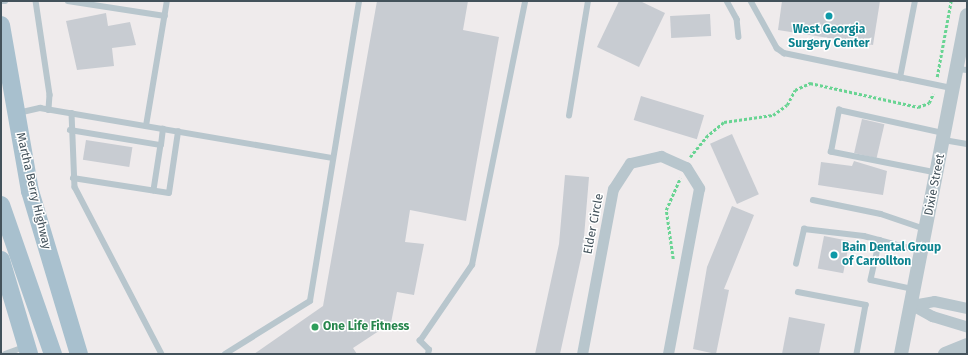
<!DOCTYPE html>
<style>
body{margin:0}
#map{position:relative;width:968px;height:355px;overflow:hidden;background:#efebec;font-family:"Fira Sans",sans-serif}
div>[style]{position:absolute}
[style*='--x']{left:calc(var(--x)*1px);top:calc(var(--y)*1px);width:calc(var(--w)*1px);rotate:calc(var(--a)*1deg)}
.building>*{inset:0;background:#c8ccd2;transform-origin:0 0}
.path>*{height:2.5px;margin-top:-1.25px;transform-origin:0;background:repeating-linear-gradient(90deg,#69d493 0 3px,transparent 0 5px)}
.service>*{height:5.5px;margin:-2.75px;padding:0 2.75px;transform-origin:2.75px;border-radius:2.75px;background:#b8c6cd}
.minor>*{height:11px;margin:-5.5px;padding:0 5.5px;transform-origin:5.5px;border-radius:5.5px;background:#b8c6cd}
.tertiary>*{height:14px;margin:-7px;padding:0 7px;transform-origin:7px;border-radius:7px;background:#b8c6cd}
.primary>*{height:18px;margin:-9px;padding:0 9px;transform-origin:9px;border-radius:9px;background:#a8c0ce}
.dots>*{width:11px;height:11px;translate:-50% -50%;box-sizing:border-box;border:2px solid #fff;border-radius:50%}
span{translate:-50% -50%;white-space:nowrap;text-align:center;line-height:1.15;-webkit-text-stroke:3px #fff;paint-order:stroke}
.culture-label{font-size:12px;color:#0d838f;font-weight:700}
.left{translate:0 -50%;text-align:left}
.street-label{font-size:12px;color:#43525b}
.leisure-label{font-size:12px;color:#27864d;font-weight:700}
.frame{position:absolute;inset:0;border:2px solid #43525b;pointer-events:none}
</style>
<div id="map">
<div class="building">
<i style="clip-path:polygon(377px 1px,468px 1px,463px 30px,499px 37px,466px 221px,410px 210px,405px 242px,424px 244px,414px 295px,397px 292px,391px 323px,353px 348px,357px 354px,254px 354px,323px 306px)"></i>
<i style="clip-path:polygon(619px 1px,640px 1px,665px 13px,639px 67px,597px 47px)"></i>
<i style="clip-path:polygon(782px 1px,880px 1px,873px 45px,778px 30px)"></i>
<i style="clip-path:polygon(106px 13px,108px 26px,130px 22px,136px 45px,112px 48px,114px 66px,77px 70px,66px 21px)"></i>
<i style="left:710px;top:14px;width:22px;height:40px;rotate:87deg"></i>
<i style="left:641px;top:96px;width:66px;height:25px;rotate:17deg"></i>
<i style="left:862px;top:119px;width:23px;height:35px;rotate:13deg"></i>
<i style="left:732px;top:134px;width:66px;height:24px;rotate:66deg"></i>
<i style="left:86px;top:140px;width:47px;height:20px;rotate:9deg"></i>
<i style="clip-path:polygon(854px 161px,887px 171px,883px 195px,818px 185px,821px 162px,852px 166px)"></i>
<i style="clip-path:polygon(565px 175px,589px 177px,583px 249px,560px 354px,535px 354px,559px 244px)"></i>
<i style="clip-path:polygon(732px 206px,754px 215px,724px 289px,729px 290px,716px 354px,693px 349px,707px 267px)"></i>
<i style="left:824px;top:236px;width:26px;height:33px;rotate:11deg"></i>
<i style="clip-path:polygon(789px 317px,825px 324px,819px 354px,782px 354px)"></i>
</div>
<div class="path">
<i style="--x:937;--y:77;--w:77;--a:-79.6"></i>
<i style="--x:690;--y:157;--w:26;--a:-51"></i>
<i style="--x:706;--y:137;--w:23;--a:-40"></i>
<i style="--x:724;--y:122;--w:49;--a:-8.1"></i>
<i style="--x:773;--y:115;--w:17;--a:-36"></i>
<i style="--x:787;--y:105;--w:17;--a:-62"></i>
<i style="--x:795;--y:90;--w:17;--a:-25"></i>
<i style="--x:810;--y:83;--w:111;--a:12.5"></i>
<i style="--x:918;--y:107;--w:12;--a:-20"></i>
<i style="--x:929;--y:103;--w:10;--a:-66"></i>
<i style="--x:673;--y:259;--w:49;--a:-98.1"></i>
<i style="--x:666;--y:210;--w:35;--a:-66"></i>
</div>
<div class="service">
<i style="--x:1;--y:1;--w:4;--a:0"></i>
<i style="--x:36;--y:1;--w:95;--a:81.5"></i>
<i style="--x:50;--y:95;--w:15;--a:94"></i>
<i style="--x:68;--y:1;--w:98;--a:8.8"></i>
<i style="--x:727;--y:1;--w:21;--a:61"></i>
<i style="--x:737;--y:19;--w:18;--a:84"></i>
<i style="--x:751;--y:1;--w:54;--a:61"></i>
<i style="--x:777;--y:48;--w:9;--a:36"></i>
<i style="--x:784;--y:53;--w:172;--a:11.8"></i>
<i style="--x:957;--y:69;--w:10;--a:6"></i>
<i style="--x:900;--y:78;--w:78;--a:-79"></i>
<i style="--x:18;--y:113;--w:23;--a:-13"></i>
<i style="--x:40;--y:108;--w:297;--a:9.7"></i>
<i style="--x:72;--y:113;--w:74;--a:87.7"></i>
<i style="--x:75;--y:187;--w:188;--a:62.5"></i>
<i style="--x:569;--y:116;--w:117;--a:-80.6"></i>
<i style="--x:146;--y:126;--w:127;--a:-80.5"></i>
<i style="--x:70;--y:130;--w:92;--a:9.4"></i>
<i style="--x:161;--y:145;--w:46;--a:98.8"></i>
<i style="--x:944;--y:140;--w:23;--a:10"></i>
<i style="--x:161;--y:145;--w:16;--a:-83"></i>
<i style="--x:936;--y:173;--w:107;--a:-168.7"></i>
<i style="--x:831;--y:152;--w:43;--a:-79.2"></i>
<i style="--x:839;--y:110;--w:107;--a:12.4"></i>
<i style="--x:73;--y:178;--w:97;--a:8.9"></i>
<i style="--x:169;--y:193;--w:62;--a:-81.6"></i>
<i style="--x:813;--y:200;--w:69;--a:11.6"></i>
<i style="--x:881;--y:214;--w:46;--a:18.8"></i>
<i style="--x:880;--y:240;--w:41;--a:102.7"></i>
<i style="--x:871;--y:280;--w:43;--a:12.1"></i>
<i style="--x:796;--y:264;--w:36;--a:-77"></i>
<i style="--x:804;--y:229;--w:60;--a:6.7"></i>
<i style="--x:864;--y:236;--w:58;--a:15"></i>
<i style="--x:798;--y:292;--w:69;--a:10.8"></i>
<i style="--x:866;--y:305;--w:50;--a:100.4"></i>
<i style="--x:5;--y:354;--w:20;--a:-20"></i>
<i style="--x:225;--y:354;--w:100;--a:-31.9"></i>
<i style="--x:310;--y:301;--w:304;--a:-80.7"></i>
<i style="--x:428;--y:354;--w:4;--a:-76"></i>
<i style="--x:429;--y:350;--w:13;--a:-135"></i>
<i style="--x:420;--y:341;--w:92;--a:-55.6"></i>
<i style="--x:472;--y:265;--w:269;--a:-78.6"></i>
</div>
<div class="minor">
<i style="--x:912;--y:305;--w:23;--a:29"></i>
<i style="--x:932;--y:316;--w:37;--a:17"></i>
<i style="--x:912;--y:305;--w:22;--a:-10"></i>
<i style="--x:934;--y:301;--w:34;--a:12"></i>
<i style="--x:582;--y:354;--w:168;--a:-79.4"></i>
<i style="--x:613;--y:189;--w:31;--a:-57"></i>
<i style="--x:630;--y:163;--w:32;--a:-13"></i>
<i style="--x:661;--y:156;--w:27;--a:24"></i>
<i style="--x:686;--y:167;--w:25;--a:58"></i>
<i style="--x:699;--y:188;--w:169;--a:100.6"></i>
</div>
<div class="tertiary">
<i style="--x:901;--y:354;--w:345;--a:-79"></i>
<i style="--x:945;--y:354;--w:24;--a:-22"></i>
</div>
<div class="primary">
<i style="--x:1;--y:25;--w:169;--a:80.1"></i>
<i style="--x:30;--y:191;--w:170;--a:73.3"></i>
<i style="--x:1;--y:205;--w:158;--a:70.8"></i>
<i style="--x:1;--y:260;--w:98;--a:73.4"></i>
</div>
<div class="dots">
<i style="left:829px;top:16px;background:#0f9aa8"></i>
<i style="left:834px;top:255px;background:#0f9aa8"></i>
<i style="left:315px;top:327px;background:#2e9e5b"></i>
</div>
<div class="culture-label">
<span style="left:829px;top:37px">West Georgia<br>Surgery Center</span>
<span class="left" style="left:842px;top:255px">Bain Dental Group<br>of Carrollton</span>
</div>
<div class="street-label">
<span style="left:935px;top:185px;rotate:-79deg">Dixie Street</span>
<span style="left:33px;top:191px;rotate:77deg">Martha Berry Highway</span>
<span style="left:594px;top:224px;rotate:-79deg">Elder Circle</span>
</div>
<div class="leisure-label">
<span class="left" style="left:323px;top:327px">One Life Fitness</span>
</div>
<div class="frame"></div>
</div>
